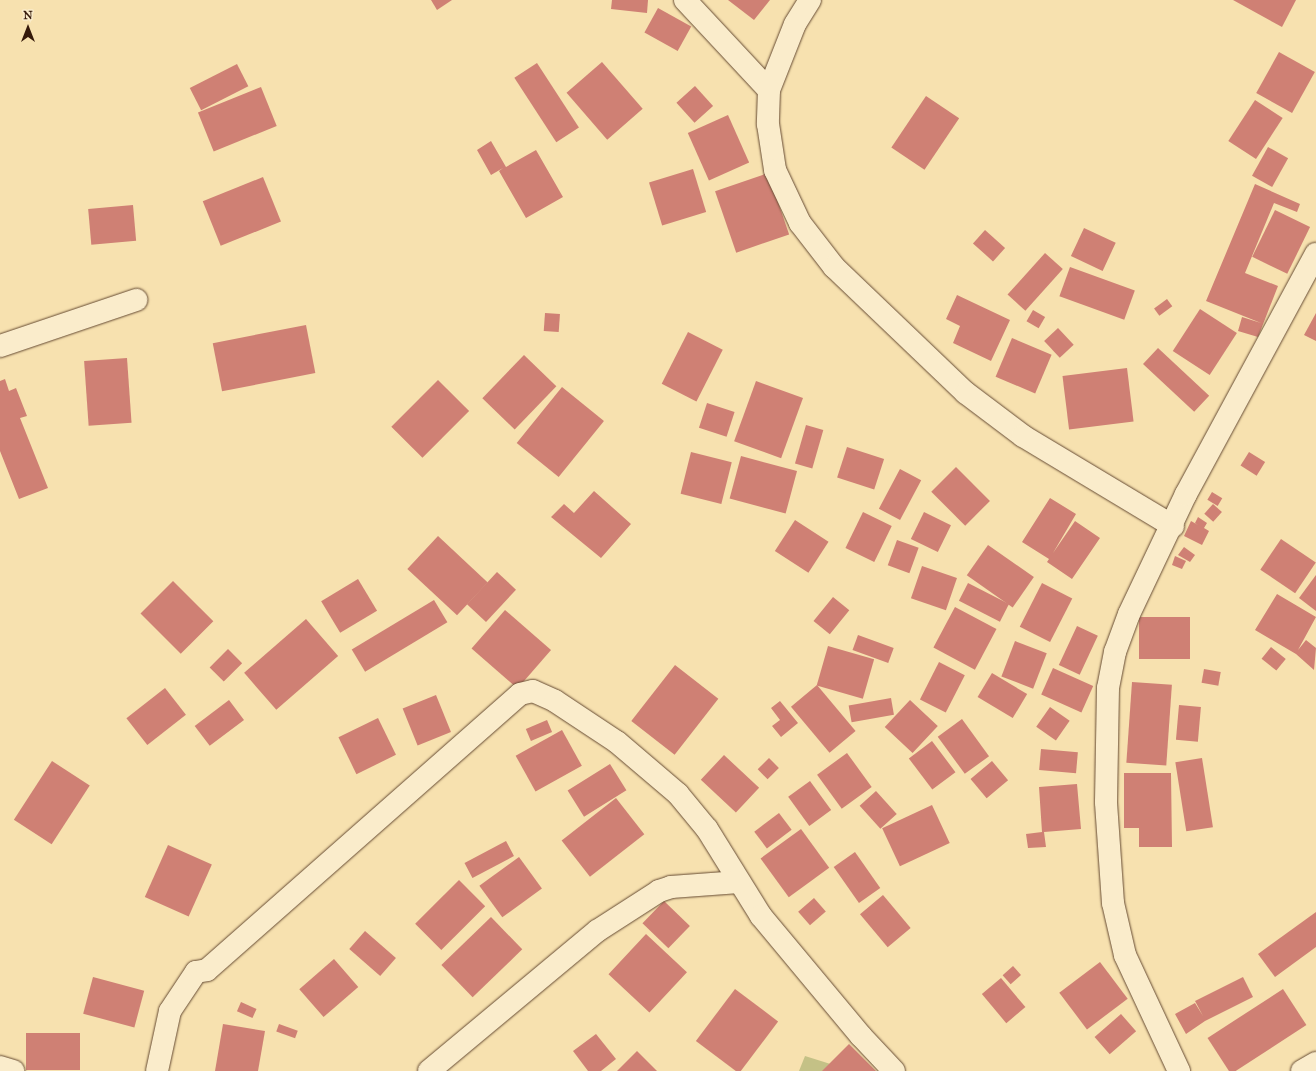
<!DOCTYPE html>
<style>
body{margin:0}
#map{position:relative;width:1316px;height:1071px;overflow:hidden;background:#f7e1af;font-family:"IM FELL Great Primer",serif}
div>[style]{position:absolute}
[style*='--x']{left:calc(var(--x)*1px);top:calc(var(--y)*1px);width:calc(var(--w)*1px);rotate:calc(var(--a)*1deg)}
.green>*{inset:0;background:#c4c186}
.building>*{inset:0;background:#cf8074;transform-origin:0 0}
.roads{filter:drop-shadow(0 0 1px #664b33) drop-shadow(0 0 1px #664b33)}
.minor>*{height:22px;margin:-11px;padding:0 11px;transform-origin:11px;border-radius:11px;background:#faeccb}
span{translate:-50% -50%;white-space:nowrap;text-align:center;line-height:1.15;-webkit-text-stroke:3.5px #faeccb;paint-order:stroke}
.north{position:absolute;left:8px;top:8px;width:40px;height:40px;-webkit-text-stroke:3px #faeccb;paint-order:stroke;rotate:0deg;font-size:11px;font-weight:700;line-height:16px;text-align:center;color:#35190a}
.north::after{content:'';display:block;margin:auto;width:14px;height:18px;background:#35190a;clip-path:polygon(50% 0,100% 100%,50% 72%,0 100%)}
</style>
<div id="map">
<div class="green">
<i style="clip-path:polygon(805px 1056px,840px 1067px,838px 1071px,799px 1071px)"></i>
</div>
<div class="building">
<i style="clip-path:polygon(431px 0,452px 0,437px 10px)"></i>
<i style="clip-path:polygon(612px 0,648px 0,647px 13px,611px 9px)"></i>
<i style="clip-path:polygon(728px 0,770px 0,754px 20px)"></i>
<i style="clip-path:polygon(1233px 0,1296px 0,1282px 27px)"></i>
<i style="left:658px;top:8px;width:38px;height:28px;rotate:29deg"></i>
<i style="left:1279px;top:52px;width:41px;height:47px;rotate:29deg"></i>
<i style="left:602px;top:62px;width:62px;height:47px;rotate:49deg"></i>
<i style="left:537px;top:63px;width:77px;height:27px;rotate:57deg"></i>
<i style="left:237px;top:64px;width:25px;height:53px;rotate:63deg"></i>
<i style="left:695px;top:86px;width:27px;height:25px;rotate:48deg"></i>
<i style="left:261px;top:87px;width:42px;height:68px;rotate:68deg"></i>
<i style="left:926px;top:96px;width:40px;height:62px;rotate:34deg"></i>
<i style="left:1255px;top:100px;width:33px;height:49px;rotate:33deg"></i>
<i style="left:728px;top:115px;width:52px;height:44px;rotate:66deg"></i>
<i style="clip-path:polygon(491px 141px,506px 167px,536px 150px,563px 197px,526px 218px,499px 171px,503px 168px,491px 175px,477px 150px)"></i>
<i style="left:1268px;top:147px;width:23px;height:33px;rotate:29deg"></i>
<i style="left:693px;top:169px;width:45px;height:46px;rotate:73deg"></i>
<i style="left:768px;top:173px;width:65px;height:56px;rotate:71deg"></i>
<i style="left:263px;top:177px;width:48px;height:65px;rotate:68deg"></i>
<i style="clip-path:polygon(1255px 184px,1300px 204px,1297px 212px,1274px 203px,1245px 273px,1278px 286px,1258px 337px,1238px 331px,1242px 317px,1261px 323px,1206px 301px)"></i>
<i style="left:133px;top:205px;width:36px;height:45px;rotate:85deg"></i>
<i style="left:1275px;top:210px;width:39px;height:52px;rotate:26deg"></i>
<i style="left:1084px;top:228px;width:35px;height:31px;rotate:25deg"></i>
<i style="left:985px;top:230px;width:27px;height:18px;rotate:42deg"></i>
<i style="left:1045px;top:253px;width:24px;height:56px;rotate:42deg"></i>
<i style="left:1070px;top:267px;width:69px;height:31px;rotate:20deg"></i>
<i style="clip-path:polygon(957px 295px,1010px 320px,991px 361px,953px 343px,960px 326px,946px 319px)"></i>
<i style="left:1167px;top:299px;width:9px;height:16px;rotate:54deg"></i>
<i style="left:1200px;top:309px;width:44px;height:50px;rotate:33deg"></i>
<i style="left:1033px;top:310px;width:14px;height:13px;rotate:30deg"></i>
<i style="left:545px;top:313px;width:15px;height:18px;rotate:4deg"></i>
<i style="clip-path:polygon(1316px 313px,1316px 341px,1304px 335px)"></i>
<i style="left:306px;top:325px;width:49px;height:95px;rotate:79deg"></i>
<i style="left:1058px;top:328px;width:23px;height:19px;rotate:47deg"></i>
<i style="left:688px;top:332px;width:39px;height:58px;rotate:27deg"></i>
<i style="left:1012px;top:338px;width:43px;height:42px;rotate:23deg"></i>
<i style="left:1158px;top:348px;width:70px;height:22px;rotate:43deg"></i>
<i style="left:524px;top:355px;width:45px;height:60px;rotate:44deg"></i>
<i style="left:127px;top:358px;width:65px;height:43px;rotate:86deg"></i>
<i style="left:1127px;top:368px;width:54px;height:65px;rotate:83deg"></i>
<i style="clip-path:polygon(5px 379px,9px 391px,16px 388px,27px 416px,20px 418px,48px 488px,19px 499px,0 451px,0 381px)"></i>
<i style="left:438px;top:380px;width:44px;height:66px;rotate:45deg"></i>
<i style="left:756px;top:381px;width:50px;height:64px;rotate:20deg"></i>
<i style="left:562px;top:387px;width:54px;height:72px;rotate:39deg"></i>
<i style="left:707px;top:403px;width:29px;height:26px;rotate:18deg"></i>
<i style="left:806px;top:425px;width:18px;height:40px;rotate:16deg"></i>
<i style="left:847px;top:447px;width:39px;height:32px;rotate:18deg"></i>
<i style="left:691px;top:452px;width:42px;height:43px;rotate:14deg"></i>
<i style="left:1249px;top:452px;width:19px;height:16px;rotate:32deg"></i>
<i style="left:741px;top:456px;width:58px;height:44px;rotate:15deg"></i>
<i style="left:956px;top:467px;width:48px;height:35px;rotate:45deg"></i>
<i style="left:900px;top:469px;width:24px;height:45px;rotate:28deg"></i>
<i style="clip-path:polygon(594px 491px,631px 524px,601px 558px,551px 517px,564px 504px,574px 513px)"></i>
<i style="left:1212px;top:492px;width:12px;height:9px;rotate:31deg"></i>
<i style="clip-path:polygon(1050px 498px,1076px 514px,1053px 553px,1075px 521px,1100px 538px,1072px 579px,1047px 562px,1049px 559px,1022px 542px)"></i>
<i style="left:1213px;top:504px;width:12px;height:13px;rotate:42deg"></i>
<i style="left:863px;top:512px;width:32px;height:40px;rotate:26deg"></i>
<i style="left:924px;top:512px;width:30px;height:30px;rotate:26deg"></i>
<i style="clip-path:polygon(1198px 517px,1207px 523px,1204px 528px,1209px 531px,1202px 545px,1184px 536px,1191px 521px,1198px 525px,1195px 523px)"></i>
<i style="left:795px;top:520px;width:40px;height:37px;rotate:33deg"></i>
<i style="left:438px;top:536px;width:68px;height:45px;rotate:43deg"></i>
<i style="left:1281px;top:539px;width:42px;height:37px;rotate:34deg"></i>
<i style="left:897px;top:540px;width:23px;height:27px;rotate:20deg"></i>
<i style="left:988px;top:545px;width:56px;height:37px;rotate:35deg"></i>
<i style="clip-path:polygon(1184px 547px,1195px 555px,1190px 562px,1178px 555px)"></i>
<i style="clip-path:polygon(1175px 556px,1186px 561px,1182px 569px,1172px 565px)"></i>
<i style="left:922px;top:566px;width:37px;height:34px;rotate:19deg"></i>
<i style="left:497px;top:572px;width:26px;height:44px;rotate:43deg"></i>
<i style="clip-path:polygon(1316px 575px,1316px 611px,1299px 598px)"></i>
<i style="left:358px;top:579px;width:37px;height:43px;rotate:59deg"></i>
<i style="left:173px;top:581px;width:57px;height:46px;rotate:45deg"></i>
<i style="left:968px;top:583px;width:46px;height:20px;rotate:27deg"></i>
<i style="left:1042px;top:583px;width:34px;height:49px;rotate:27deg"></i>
<i style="clip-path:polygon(1277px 594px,1316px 617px,1298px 650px,1306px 640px,1316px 648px,1314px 670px,1296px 654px,1255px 630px)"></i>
<i style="left:833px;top:597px;width:21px;height:31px;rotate:39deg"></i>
<i style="left:434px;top:600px;width:26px;height:96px;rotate:59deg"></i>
<i style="left:955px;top:607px;width:47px;height:46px;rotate:28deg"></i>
<i style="left:505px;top:610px;width:61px;height:51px;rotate:41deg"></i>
<i style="left:1139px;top:617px;width:51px;height:42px"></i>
<i style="left:306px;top:619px;width:49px;height:82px;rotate:49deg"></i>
<i style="left:1077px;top:626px;width:23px;height:43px;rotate:25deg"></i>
<i style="left:858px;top:635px;width:38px;height:16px;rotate:20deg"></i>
<i style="left:1015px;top:641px;width:34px;height:38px;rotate:21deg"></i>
<i style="left:828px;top:646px;width:48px;height:41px;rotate:16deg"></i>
<i style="left:1271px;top:647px;width:19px;height:15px;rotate:39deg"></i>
<i style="left:228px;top:649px;width:20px;height:26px;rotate:45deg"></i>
<i style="left:939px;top:662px;width:29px;height:42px;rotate:27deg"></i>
<i style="left:675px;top:665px;width:55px;height:71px;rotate:38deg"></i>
<i style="left:1053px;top:668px;width:44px;height:29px;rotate:24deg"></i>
<i style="left:1204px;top:669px;width:17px;height:14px;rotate:10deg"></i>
<i style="left:992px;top:673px;width:41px;height:28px;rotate:31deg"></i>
<i style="left:1132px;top:682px;width:40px;height:81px;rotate:4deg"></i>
<i style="left:817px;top:685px;width:60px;height:34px;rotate:50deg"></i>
<i style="left:165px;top:688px;width:34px;height:49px;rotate:52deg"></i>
<i style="left:436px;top:695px;width:40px;height:36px;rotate:68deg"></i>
<i style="left:891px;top:698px;width:17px;height:43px;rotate:80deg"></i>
<i style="left:229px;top:700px;width:25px;height:43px;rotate:53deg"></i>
<i style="left:910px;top:700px;width:38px;height:37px;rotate:43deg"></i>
<i style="clip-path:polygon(780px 701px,798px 723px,781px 737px,772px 726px,780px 720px,771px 708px)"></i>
<i style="left:1179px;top:705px;width:22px;height:35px;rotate:5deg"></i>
<i style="left:1050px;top:707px;width:24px;height:24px;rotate:35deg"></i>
<i style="left:378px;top:718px;width:41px;height:44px;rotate:64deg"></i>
<i style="left:962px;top:719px;width:46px;height:30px;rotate:54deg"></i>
<i style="left:547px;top:720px;width:13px;height:23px;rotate:67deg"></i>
<i style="left:562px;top:730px;width:41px;height:53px;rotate:61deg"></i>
<i style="left:932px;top:741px;width:39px;height:29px;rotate:53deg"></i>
<i style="left:1041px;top:749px;width:37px;height:21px;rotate:5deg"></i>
<i style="left:847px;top:753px;width:42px;height:37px;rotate:54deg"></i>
<i style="left:724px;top:755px;width:48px;height:34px;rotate:43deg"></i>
<i style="left:769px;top:758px;width:14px;height:16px;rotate:45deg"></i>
<i style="left:1202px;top:758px;width:70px;height:27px;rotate:81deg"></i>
<i style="left:52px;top:761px;width:45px;height:70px;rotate:33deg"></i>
<i style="left:992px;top:761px;width:25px;height:28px;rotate:50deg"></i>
<i style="left:610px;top:764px;width:31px;height:50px;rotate:58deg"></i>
<i style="clip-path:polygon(1124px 773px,1171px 773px,1172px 847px,1139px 847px,1139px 828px,1124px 828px)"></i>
<i style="left:810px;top:781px;width:36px;height:27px;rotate:54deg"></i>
<i style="clip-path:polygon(1077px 784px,1081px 829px,1044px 832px,1046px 847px,1028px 848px,1026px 834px,1042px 832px,1039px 787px)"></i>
<i style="left:876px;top:791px;width:31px;height:22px;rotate:48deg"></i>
<i style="left:616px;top:798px;width:46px;height:69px;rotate:52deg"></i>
<i style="left:932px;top:805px;width:42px;height:55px;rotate:65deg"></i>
<i style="left:779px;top:813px;width:21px;height:31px;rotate:53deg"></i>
<i style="left:801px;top:829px;width:48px;height:50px;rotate:54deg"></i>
<i style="left:506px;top:841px;width:17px;height:47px;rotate:62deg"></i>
<i style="left:168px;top:845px;width:48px;height:57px;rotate:24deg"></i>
<i style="left:855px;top:852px;width:44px;height:26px;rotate:55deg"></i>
<i style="left:519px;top:857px;width:39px;height:49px;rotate:54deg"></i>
<i style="left:459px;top:880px;width:37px;height:62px;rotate:45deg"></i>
<i style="left:883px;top:895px;width:43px;height:30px;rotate:50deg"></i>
<i style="left:814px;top:898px;width:18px;height:21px;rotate:49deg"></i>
<i style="left:664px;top:901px;width:36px;height:31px;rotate:44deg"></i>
<i style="clip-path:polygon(1316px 912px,1316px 947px,1275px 977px,1258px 954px)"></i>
<i style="left:491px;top:917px;width:45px;height:69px;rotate:46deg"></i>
<i style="left:365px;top:931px;width:41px;height:24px;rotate:41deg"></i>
<i style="left:646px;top:934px;width:56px;height:55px;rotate:43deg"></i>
<i style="left:334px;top:959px;width:37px;height:46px;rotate:49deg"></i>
<i style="left:1100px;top:962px;width:46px;height:51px;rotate:53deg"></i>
<i style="left:1013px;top:966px;width:12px;height:14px;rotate:48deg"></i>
<i style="left:93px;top:977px;width:53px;height:38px;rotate:15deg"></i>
<i style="clip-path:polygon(1243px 977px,1253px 997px,1205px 1021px,1186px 1034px,1175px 1014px,1195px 1003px,1203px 1016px,1195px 1001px)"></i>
<i style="left:1001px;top:978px;width:38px;height:25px;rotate:50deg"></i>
<i style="left:735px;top:989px;width:54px;height:65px;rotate:37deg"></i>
<i style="left:1283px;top:989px;width:43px;height:90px;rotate:57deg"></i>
<i style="left:241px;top:1002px;width:17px;height:10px;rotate:24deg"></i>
<i style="left:1121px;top:1014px;width:23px;height:35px;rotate:49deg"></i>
<i style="clip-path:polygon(223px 1024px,265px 1031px,258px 1071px,215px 1071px)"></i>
<i style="left:279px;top:1024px;width:20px;height:8px;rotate:20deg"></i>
<i style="left:26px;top:1033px;width:54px;height:37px"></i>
<i style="clip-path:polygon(596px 1034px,616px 1059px,601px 1071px,588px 1071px,573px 1051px)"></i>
<i style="clip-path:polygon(849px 1044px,876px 1071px,822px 1071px)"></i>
<i style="clip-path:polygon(637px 1051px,657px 1071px,617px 1071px)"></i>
</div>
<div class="roads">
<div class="minor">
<i style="--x:685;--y:0;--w:123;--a:47"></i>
<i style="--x:810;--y:0;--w:28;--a:122"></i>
<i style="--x:795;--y:24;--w:71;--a:111.5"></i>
<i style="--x:769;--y:90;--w:34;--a:92"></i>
<i style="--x:768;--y:124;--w:47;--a:81.3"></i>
<i style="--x:775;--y:170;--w:59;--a:64.7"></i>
<i style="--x:800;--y:223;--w:56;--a:52.3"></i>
<i style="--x:834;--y:267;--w:182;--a:43.7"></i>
<i style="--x:966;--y:393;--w:71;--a:37"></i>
<i style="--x:1023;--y:436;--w:175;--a:31"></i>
<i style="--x:0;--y:346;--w:144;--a:-18.7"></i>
<i style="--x:0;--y:1067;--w:14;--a:17"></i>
<i style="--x:157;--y:1071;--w:61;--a:-77.8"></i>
<i style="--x:170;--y:1011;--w:47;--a:-56.3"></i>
<i style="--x:196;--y:972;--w:11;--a:-10"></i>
<i style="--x:207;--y:970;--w:417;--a:-41.4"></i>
<i style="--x:520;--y:694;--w:13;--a:-13"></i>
<i style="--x:533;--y:691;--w:24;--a:24"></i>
<i style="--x:555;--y:701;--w:74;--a:33.5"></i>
<i style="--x:617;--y:742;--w:80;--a:40.4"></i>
<i style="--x:678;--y:794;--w:45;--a:50.4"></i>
<i style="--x:707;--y:829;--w:102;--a:58.2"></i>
<i style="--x:761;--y:916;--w:156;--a:50.2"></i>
<i style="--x:861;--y:1036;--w:48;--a:46.7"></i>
<i style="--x:429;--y:1071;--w:219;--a:-39.8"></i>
<i style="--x:597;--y:931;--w:74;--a:-32.8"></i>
<i style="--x:659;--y:891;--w:13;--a:-18"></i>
<i style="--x:671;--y:887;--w:68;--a:-4.2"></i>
<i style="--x:1179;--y:1071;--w:128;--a:-115"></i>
<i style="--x:1125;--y:955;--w:53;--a:-103"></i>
<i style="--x:1113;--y:903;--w:101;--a:-94"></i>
<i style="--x:1106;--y:802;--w:114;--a:-89"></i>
<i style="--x:1108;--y:688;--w:37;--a:-79"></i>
<i style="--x:1115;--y:652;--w:40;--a:-69.8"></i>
<i style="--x:1129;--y:614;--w:133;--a:-64.6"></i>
<i style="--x:1186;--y:494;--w:273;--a:-61.6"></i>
<i style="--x:1302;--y:1071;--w:16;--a:-30"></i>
</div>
</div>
<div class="north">N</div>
</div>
